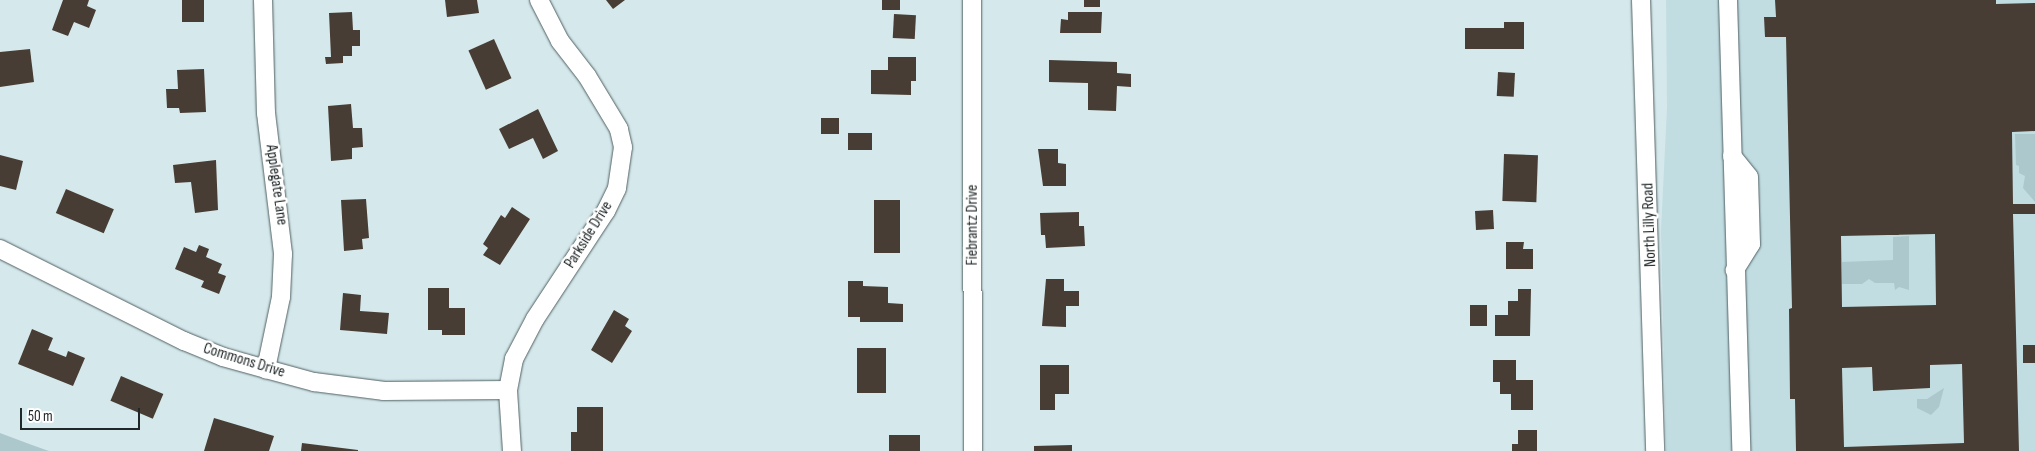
<!DOCTYPE html>
<style>
body{margin:0}
#map{position:relative;width:2035px;height:451px;overflow:hidden;background:#d5e8eb;font-family:"Sofia Sans Condensed",sans-serif}
div>[style]{position:absolute}
[style*='--x']{left:calc(var(--x)*1px);top:calc(var(--y)*1px);width:calc(var(--w)*1px);rotate:calc(var(--a)*1deg)}
.built>*{inset:0;background:#c1dde2}
.green>*{inset:0;background:#adc8cc}
.building>*{inset:0;background:#483d34;transform-origin:0 0}
.roads{filter:drop-shadow(0 0 1px #506063) drop-shadow(0 0 1px #506063)}
.minor>*{height:18px;margin:-9px;padding:0 9px;transform-origin:9px;border-radius:9px;background:#fff}
span{translate:-50% -50%;white-space:nowrap;text-align:center;line-height:1.15;-webkit-text-stroke:5px #fff;paint-order:stroke}
.street-label{font-size:16px;color:#202728}
.scale{position:absolute;left:20px;top:408px;width:120px;height:22px;box-sizing:border-box;border:2px solid #202728;border-top:0;padding-left:6px;font-size:15px;line-height:18px;white-space:nowrap;color:#202728;-webkit-text-stroke:4px #fff;paint-order:stroke}
</style>
<div id="map">
<div class="built">
<i style="clip-path:polygon(1666px 0,2035px 0,2035px 451px,1666px 451px,1661px 230px,1667px 108px)"></i>
</div>
<div class="green">
<i style="clip-path:polygon(2015px 134px,2035px 134px,2035px 202px,2023px 188px,2025px 176px,2019px 173px,2019px 166px,2016px 165px)"></i>
<i style="clip-path:polygon(1909px 236px,1909px 290px,1899px 287px,1895px 290px,1894px 283px,1875px 283px,1869px 279px,1862px 284px,1842px 284px,1842px 262px,1893px 260px,1893px 237px)"></i>
<i style="clip-path:polygon(1944px 388px,1939px 407px,1931px 415px,1917px 408px,1917px 399px,1927px 399px)"></i>
<i style="clip-path:polygon(0 433px,32px 445px,49px 451px,0 451px)"></i>
</div>
<div class="building">
<i style="clip-path:polygon(63px 0,89px 0,87px 6px,96px 10px,89px 28px,74px 22px,68px 36px,52px 30px)"></i>
<i style="left:182px;top:0;width:22px;height:22px"></i>
<i style="clip-path:polygon(445px 0,477px 0,479px 13px,447px 17px)"></i>
<i style="clip-path:polygon(606px 0,625px 0,613px 9px)"></i>
<i style="left:882px;top:0;width:18px;height:10px"></i>
<i style="left:1084px;top:0;width:16px;height:7px"></i>
<i style="clip-path:polygon(evenodd,1775px 0,1996px 0,1996px 4px,2035px 3px,2035px 131px,2012px 132px,2013px 204px,2035px 204px,2035px 214px,2013px 214px,2019px 451px,1796px 451px,1795px 399px,1790px 399px,1789px 309px,1792px 308px,1786px 37px,1765px 37px,1764px 17px,1776px 17px,1775px 0,1935px 234px,1936px 305px,1842px 307px,1841px 236px,1935px 234px,1775px 0,1962px 364px,1964px 443px,1844px 447px,1842px 368px,1872px 367px,1873px 391px,1930px 388px,1930px 365px,1962px 364px)"></i>
<i style="clip-path:polygon(352px 12px,353px 30px,360px 30px,360px 46px,352px 46px,352px 56px,343px 56px,343px 63px,326px 64px,325px 57px,331px 57px,329px 13px)"></i>
<i style="clip-path:polygon(1068px 12px,1102px 12px,1101px 33px,1060px 33px,1061px 19px,1068px 20px)"></i>
<i style="left:894px;top:14px;width:22px;height:24px;rotate:3deg"></i>
<i style="clip-path:polygon(1504px 22px,1524px 22px,1524px 49px,1465px 49px,1465px 28px,1504px 28px)"></i>
<i style="left:494px;top:39px;width:43px;height:28px;rotate:66deg"></i>
<i style="clip-path:polygon(30px 49px,34px 82px,0 87px,0 52px)"></i>
<i style="clip-path:polygon(888px 57px,916px 57px,916px 81px,911px 81px,911px 95px,871px 94px,871px 70px,888px 70px)"></i>
<i style="clip-path:polygon(1049px 60px,1117px 62px,1117px 73px,1131px 74px,1131px 87px,1117px 86px,1116px 111px,1088px 110px,1088px 83px,1049px 82px)"></i>
<i style="clip-path:polygon(204px 69px,206px 112px,180px 113px,179px 108px,167px 108px,166px 89px,178px 89px,177px 70px)"></i>
<i style="left:1498px;top:72px;width:17px;height:24px;rotate:3deg"></i>
<i style="clip-path:polygon(351px 104px,353px 128px,362px 128px,363px 147px,352px 148px,352px 159px,331px 161px,328px 106px)"></i>
<i style="clip-path:polygon(538px 109px,558px 151px,543px 159px,533px 138px,509px 149px,499px 129px)"></i>
<i style="left:821px;top:118px;width:18px;height:16px"></i>
<i style="left:848px;top:133px;width:24px;height:17px"></i>
<i style="clip-path:polygon(1038px 149px,1058px 149px,1058px 163px,1066px 164px,1066px 186px,1043px 186px)"></i>
<i style="left:1504px;top:154px;width:34px;height:47px;rotate:2deg"></i>
<i style="clip-path:polygon(0 155px,23px 161px,16px 190px,0 186px)"></i>
<i style="clip-path:polygon(216px 160px,218px 210px,195px 213px,191px 182px,175px 183px,173px 165px)"></i>
<i style="left:66px;top:189px;width:52px;height:26px;rotate:23deg"></i>
<i style="clip-path:polygon(366px 199px,369px 238px,362px 239px,363px 249px,344px 251px,341px 200px)"></i>
<i style="left:874px;top:200px;width:26px;height:53px"></i>
<i style="clip-path:polygon(512px 207px,530px 219px,500px 265px,483px 255px,488px 248px,483px 244px,501px 215px,505px 218px)"></i>
<i style="left:1493px;top:210px;width:19px;height:18px;rotate:87deg"></i>
<i style="clip-path:polygon(1079px 212px,1079px 226px,1084px 226px,1085px 246px,1046px 248px,1045px 235px,1041px 235px,1040px 213px)"></i>
<i style="clip-path:polygon(1506px 242px,1524px 242px,1523px 249px,1533px 249px,1533px 269px,1506px 269px)"></i>
<i style="clip-path:polygon(199px 245px,209px 249px,206px 257px,222px 264px,218px 273px,226px 276px,219px 294px,201px 287px,204px 281px,175px 269px,184px 247px,196px 252px)"></i>
<i style="clip-path:polygon(1046px 279px,1064px 279px,1064px 291px,1079px 291px,1079px 306px,1066px 306px,1066px 327px,1042px 326px)"></i>
<i style="clip-path:polygon(848px 281px,863px 281px,863px 286px,888px 287px,888px 303px,903px 304px,903px 322px,860px 322px,860px 317px,848px 317px)"></i>
<i style="clip-path:polygon(428px 288px,449px 288px,449px 308px,465px 308px,465px 335px,442px 335px,442px 330px,428px 330px)"></i>
<i style="clip-path:polygon(1518px 289px,1531px 289px,1530px 336px,1495px 336px,1495px 315px,1508px 315px,1508px 301px,1518px 301px)"></i>
<i style="clip-path:polygon(343px 293px,361px 295px,360px 311px,389px 313px,387px 334px,340px 330px)"></i>
<i style="left:1470px;top:305px;width:17px;height:21px"></i>
<i style="clip-path:polygon(614px 310px,629px 319px,625px 326px,632px 331px,612px 363px,591px 350px)"></i>
<i style="clip-path:polygon(32px 329px,53px 338px,48px 350px,66px 357px,68px 351px,85px 358px,73px 386px,18px 364px)"></i>
<i style="left:2023px;top:345px;width:12px;height:18px"></i>
<i style="left:857px;top:348px;width:29px;height:45px"></i>
<i style="clip-path:polygon(1493px 360px,1516px 360px,1516px 380px,1533px 380px,1533px 410px,1511px 410px,1511px 394px,1500px 394px,1500px 382px,1493px 382px)"></i>
<i style="clip-path:polygon(1040px 365px,1069px 365px,1069px 394px,1055px 394px,1055px 410px,1040px 410px)"></i>
<i style="left:121px;top:376px;width:46px;height:27px;rotate:23deg"></i>
<i style="clip-path:polygon(577px 407px,603px 407px,603px 451px,571px 451px,571px 432px,577px 432px)"></i>
<i style="clip-path:polygon(214px 418px,274px 436px,269px 451px,204px 451px)"></i>
<i style="clip-path:polygon(1518px 430px,1537px 430px,1537px 451px,1512px 451px,1512px 444px,1518px 444px)"></i>
<i style="left:889px;top:435px;width:31px;height:16px"></i>
<i style="clip-path:polygon(302px 443px,358px 450px,358px 451px,301px 451px)"></i>
<i style="clip-path:polygon(1072px 445px,1072px 451px,1034px 451px,1034px 446px)"></i>
</div>
<div class="roads">
<div class="minor">
<i style="--x:263;--y:0;--w:113;--a:88.5"></i>
<i style="--x:266;--y:113;--w:142;--a:83.1"></i>
<i style="--x:283;--y:254;--w:43;--a:92.7"></i>
<i style="--x:281;--y:297;--w:74;--a:101.8"></i>
<i style="--x:972;--y:0;--w:451;--a:89.9"></i>
<i style="--x:1641;--y:0;--w:451;--a:88.2"></i>
<i style="--x:1728;--y:0;--w:451;--a:88.3"></i>
<i style="--x:1732;--y:156;--w:27;--a:51"></i>
<i style="--x:1749;--y:177;--w:67;--a:88.3"></i>
<i style="--x:1751;--y:244;--w:31;--a:122"></i>
<i style="--x:0;--y:249;--w:206;--a:26.6"></i>
<i style="--x:184;--y:341;--w:42;--a:22.3"></i>
<i style="--x:223;--y:357;--w:45;--a:15.6"></i>
<i style="--x:266;--y:369;--w:50;--a:15.2"></i>
<i style="--x:314;--y:382;--w:71;--a:7.3"></i>
<i style="--x:384;--y:391;--w:124;--a:-0.5"></i>
<i style="--x:512;--y:451;--w:61;--a:-93.8"></i>
<i style="--x:508;--y:390;--w:32;--a:-79"></i>
<i style="--x:514;--y:359;--w:45;--a:-62.3"></i>
<i style="--x:535;--y:319;--w:129;--a:-56.7"></i>
<i style="--x:606;--y:211;--w:25;--a:-64"></i>
<i style="--x:617;--y:188;--w:41;--a:-81.7"></i>
<i style="--x:623;--y:147;--w:18;--a:-103"></i>
<i style="--x:619;--y:129;--w:62;--a:-121.1"></i>
<i style="--x:587;--y:76;--w:44;--a:-127.6"></i>
<i style="--x:560;--y:41;--w:46;--a:-117.1"></i>
</div>
</div>
<div class="street-label">
<span style="left:276px;top:185px;rotate:82deg">Applegate Lane</span>
<span style="left:973px;top:225px;rotate:-90deg">Fiebrantz Drive</span>
<span style="left:1650px;top:225px;rotate:-92deg">North Lilly Road</span>
<span style="left:589px;top:235px;rotate:-58deg">Parkside Drive</span>
<span style="left:244px;top:361px;rotate:17deg">Commons Drive</span>
</div>
<div class="scale">50 m</div>
</div>
